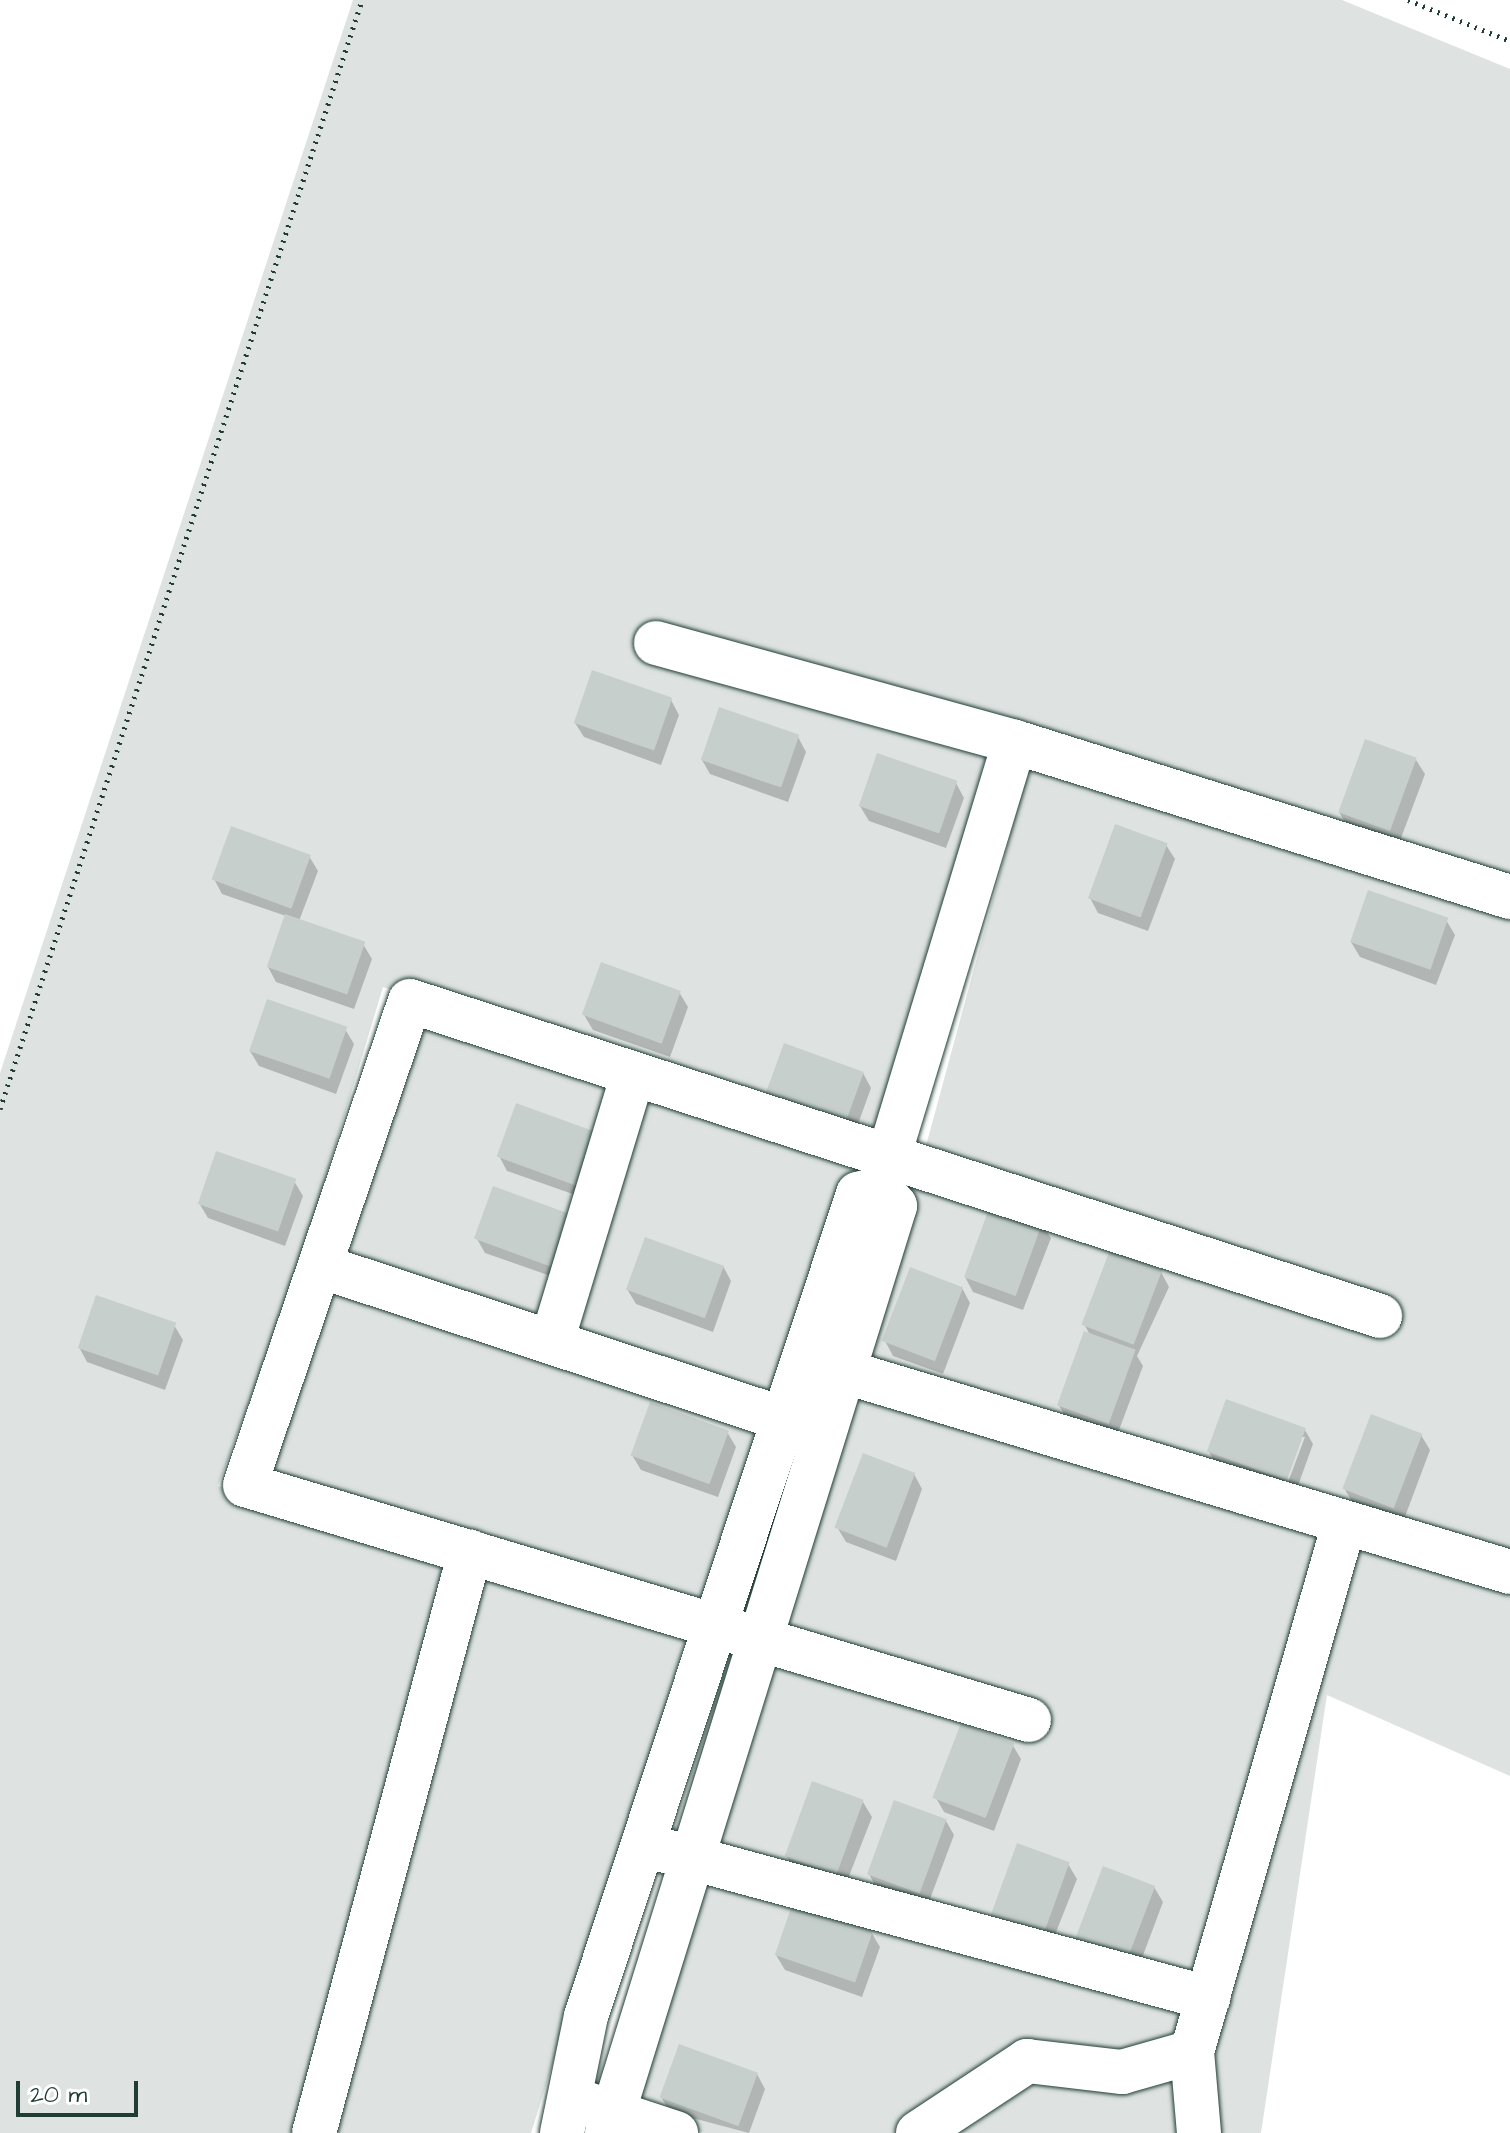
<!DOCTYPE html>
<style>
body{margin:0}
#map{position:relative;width:1510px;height:2133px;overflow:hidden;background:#fff;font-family:"Architects Daughter",sans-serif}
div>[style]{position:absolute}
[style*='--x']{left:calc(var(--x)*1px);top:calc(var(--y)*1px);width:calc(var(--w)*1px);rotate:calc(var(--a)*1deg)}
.green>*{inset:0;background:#dee3e2;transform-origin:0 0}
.shadow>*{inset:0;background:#0003}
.building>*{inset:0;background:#c7cfcc;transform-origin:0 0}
.path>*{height:5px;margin-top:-2.5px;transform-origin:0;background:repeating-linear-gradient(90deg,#1f3d34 0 2px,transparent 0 8px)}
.roads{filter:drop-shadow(0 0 2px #1f3d34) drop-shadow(0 0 2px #1f3d34)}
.minor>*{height:44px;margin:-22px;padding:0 22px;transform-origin:22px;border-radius:22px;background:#fff}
span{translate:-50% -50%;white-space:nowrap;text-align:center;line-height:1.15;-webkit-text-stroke:8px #fff;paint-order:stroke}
.scale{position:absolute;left:16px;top:2081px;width:122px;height:36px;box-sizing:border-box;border:4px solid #1f3d34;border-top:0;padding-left:10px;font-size:24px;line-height:28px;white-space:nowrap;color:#1f3d34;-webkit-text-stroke:6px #fff;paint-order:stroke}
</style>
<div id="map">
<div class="green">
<i style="clip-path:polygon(353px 0,1342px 0,1510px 69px,1510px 886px,1002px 749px,882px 1144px,383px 987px,300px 1263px,218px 1486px,688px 1633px,531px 2133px,0 2133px,0 1073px)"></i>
<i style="clip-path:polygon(1031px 759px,1510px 908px,1510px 1559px,856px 1361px,924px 1153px)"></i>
<i style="left:394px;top:1014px;width:236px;height:255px;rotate:18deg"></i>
<i style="left:639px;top:1090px;width:230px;height:258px;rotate:19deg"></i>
<i style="left:318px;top:1281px;width:466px;height:211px;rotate:19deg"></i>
<i style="left:849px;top:1383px;width:504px;height:490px;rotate:17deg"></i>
<i style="clip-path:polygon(1350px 1538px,1510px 1584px,1510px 1776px,1327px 1695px,1261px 2133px,933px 2133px,1028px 2070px,1198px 2060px)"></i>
<i style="clip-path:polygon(702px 1871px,1196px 2004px,1184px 2045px,1119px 2060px,1022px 2050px,894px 2133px,704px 2133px,631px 2109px)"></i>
</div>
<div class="shadow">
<i style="clip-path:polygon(671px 700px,679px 715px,661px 765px,584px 737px,575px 723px)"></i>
<i style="clip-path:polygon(798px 737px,806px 752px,788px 802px,710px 774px,702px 760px)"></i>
<i style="clip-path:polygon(1416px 760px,1425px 774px,1398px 846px,1348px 827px,1339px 812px)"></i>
<i style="clip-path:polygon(956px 783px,964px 798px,946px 848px,869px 821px,860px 806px)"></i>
<i style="clip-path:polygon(1166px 845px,1175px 859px,1148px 931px,1098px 913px,1090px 898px)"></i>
<i style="clip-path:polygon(309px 856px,318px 871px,299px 921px,363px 944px,372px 959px,354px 1009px,276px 982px,268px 967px,286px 916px,222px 894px,214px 879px)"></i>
<i style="clip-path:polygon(1446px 920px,1455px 935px,1436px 985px,1360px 957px,1351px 942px)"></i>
<i style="clip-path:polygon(679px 992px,688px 1007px,670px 1057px,593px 1030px,584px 1015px)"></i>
<i style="clip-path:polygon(345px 1029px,354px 1044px,336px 1094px,259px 1066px,250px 1051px)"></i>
<i style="clip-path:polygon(863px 1073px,871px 1088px,853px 1138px,767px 1096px)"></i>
<i style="clip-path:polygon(594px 1133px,584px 1198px,507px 1171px,499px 1156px)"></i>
<i style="clip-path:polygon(294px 1181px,303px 1196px,285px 1246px,208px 1218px,199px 1203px)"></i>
<i style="clip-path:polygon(1042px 1224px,1051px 1238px,1023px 1310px,973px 1292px,965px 1277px)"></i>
<i style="clip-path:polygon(580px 1231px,562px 1280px,485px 1253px,477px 1239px)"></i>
<i style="clip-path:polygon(723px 1266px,731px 1281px,713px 1332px,636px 1304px,627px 1289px)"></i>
<i style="clip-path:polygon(1161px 1272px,1169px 1287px,1137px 1356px,1143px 1366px,1116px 1438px,1067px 1419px,1058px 1404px,1090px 1335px,1084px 1324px)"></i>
<i style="clip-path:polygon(962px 1288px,970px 1303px,943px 1374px,893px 1356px,885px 1341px)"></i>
<i style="clip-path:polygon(174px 1325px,183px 1340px,165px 1390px,87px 1362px,79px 1347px)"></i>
<i style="clip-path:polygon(evenodd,1305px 1430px,1313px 1444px,1295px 1494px,1218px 1467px,1209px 1452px,1305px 1430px,1301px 1437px,1305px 1437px,1285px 1490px,1281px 1489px,1301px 1437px)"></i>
<i style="clip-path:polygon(727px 1432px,736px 1447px,718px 1497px,641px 1470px,632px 1455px)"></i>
<i style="clip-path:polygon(1421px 1435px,1430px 1450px,1403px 1522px,1353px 1503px,1344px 1488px)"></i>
<i style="clip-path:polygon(914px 1474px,922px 1489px,896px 1561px,846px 1542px,837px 1527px)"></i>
<i style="clip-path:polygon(1012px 1744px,1021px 1759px,994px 1831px,944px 1812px,936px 1798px)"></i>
<i style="clip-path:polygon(863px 1802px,872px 1817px,844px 1889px,794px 1870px,786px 1855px)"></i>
<i style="clip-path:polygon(946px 1821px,954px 1835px,927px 1907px,877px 1889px,869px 1874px)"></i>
<i style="clip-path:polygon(1068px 1864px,1077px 1879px,1049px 1950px,1000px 1932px)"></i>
<i style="clip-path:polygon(1154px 1887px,1163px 1902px,1136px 1974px,1086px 1956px)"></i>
<i style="clip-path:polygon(871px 1932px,880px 1947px,862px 1997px,785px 1970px,776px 1955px)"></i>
<i style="clip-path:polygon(757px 2074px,765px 2089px,749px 2133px,670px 2112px,661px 2097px)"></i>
</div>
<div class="building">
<i style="left:592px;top:670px;width:85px;height:56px;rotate:19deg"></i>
<i style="left:719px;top:707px;width:85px;height:56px;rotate:19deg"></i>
<i style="left:1365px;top:739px;width:55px;height:78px;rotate:20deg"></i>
<i style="left:877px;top:753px;width:85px;height:56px;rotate:19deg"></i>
<i style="left:1115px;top:824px;width:56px;height:79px;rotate:20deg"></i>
<i style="left:231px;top:826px;width:85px;height:57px;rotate:20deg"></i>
<i style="left:1368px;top:890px;width:85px;height:55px;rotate:19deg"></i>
<i style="left:285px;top:914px;width:85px;height:56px;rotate:19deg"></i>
<i style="left:601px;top:962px;width:85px;height:56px;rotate:20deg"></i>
<i style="left:267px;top:999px;width:85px;height:55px;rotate:19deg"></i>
<i style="left:784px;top:1043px;width:85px;height:56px;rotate:20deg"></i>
<i style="left:516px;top:1103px;width:85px;height:57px;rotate:20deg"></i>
<i style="left:216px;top:1151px;width:85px;height:56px;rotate:19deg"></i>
<i style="left:493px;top:1186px;width:85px;height:56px;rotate:20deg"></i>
<i style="left:991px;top:1203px;width:55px;height:79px;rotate:20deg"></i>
<i style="left:645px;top:1237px;width:84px;height:56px;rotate:20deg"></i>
<i style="left:1110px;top:1250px;width:56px;height:80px;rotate:21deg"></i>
<i style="left:910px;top:1267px;width:57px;height:79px;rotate:21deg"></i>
<i style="left:96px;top:1295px;width:85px;height:56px;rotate:19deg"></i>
<i style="left:1084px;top:1331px;width:55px;height:79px;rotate:20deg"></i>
<i style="left:1226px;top:1399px;width:85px;height:56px;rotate:20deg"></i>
<i style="left:650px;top:1402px;width:84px;height:57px;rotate:20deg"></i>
<i style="left:1371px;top:1414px;width:55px;height:80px;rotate:21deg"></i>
<i style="left:863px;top:1453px;width:56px;height:80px;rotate:21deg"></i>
<i style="left:961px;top:1723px;width:57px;height:80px;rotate:21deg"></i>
<i style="left:812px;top:1781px;width:55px;height:80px;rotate:20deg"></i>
<i style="left:894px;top:1800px;width:56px;height:79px;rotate:20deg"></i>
<i style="left:1017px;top:1843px;width:56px;height:79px;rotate:20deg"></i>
<i style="left:1103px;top:1866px;width:56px;height:80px;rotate:21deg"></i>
<i style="left:793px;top:1902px;width:85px;height:56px;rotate:19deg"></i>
<i style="left:679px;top:2044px;width:84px;height:57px;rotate:20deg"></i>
</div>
<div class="path">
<i style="--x:1408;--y:0;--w:110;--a:21.9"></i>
<i style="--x:0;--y:1109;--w:1167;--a:-71.92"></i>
</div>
<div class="roads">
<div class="minor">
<i style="--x:656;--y:643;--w:372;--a:15.4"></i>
<i style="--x:1015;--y:742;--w:519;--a:17.39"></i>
<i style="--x:880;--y:1185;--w:463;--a:-73.1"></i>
<i style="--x:320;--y:1266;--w:517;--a:18.26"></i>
<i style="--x:552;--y:1341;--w:278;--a:-73.1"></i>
<i style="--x:839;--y:1370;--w:701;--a:16.75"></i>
<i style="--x:1029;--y:1720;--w:818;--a:-163.31"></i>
<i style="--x:245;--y:1485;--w:511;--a:-71.18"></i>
<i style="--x:410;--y:1001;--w:1020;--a:17.99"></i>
<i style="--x:662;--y:1850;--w:566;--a:15.17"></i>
<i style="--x:584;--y:2103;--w:97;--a:18.1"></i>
<i style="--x:314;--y:2133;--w:602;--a:-74.97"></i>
<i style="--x:562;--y:2133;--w:119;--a:-78.4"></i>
<i style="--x:586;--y:2016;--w:866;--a:-71.69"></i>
<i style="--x:858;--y:1194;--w:23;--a:-15"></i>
<i style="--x:607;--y:2133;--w:971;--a:-72.74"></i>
<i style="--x:895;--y:1206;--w:23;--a:-130"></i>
<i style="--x:918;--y:2133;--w:131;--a:-33.4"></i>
<i style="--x:1027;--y:2061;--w:96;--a:6.6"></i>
<i style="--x:1122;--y:2072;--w:73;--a:-15.9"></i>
<i style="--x:1199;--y:2133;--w:81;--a:-94.9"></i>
<i style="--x:1192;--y:2052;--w:549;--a:-73.94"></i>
</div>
</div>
<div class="scale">20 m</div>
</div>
